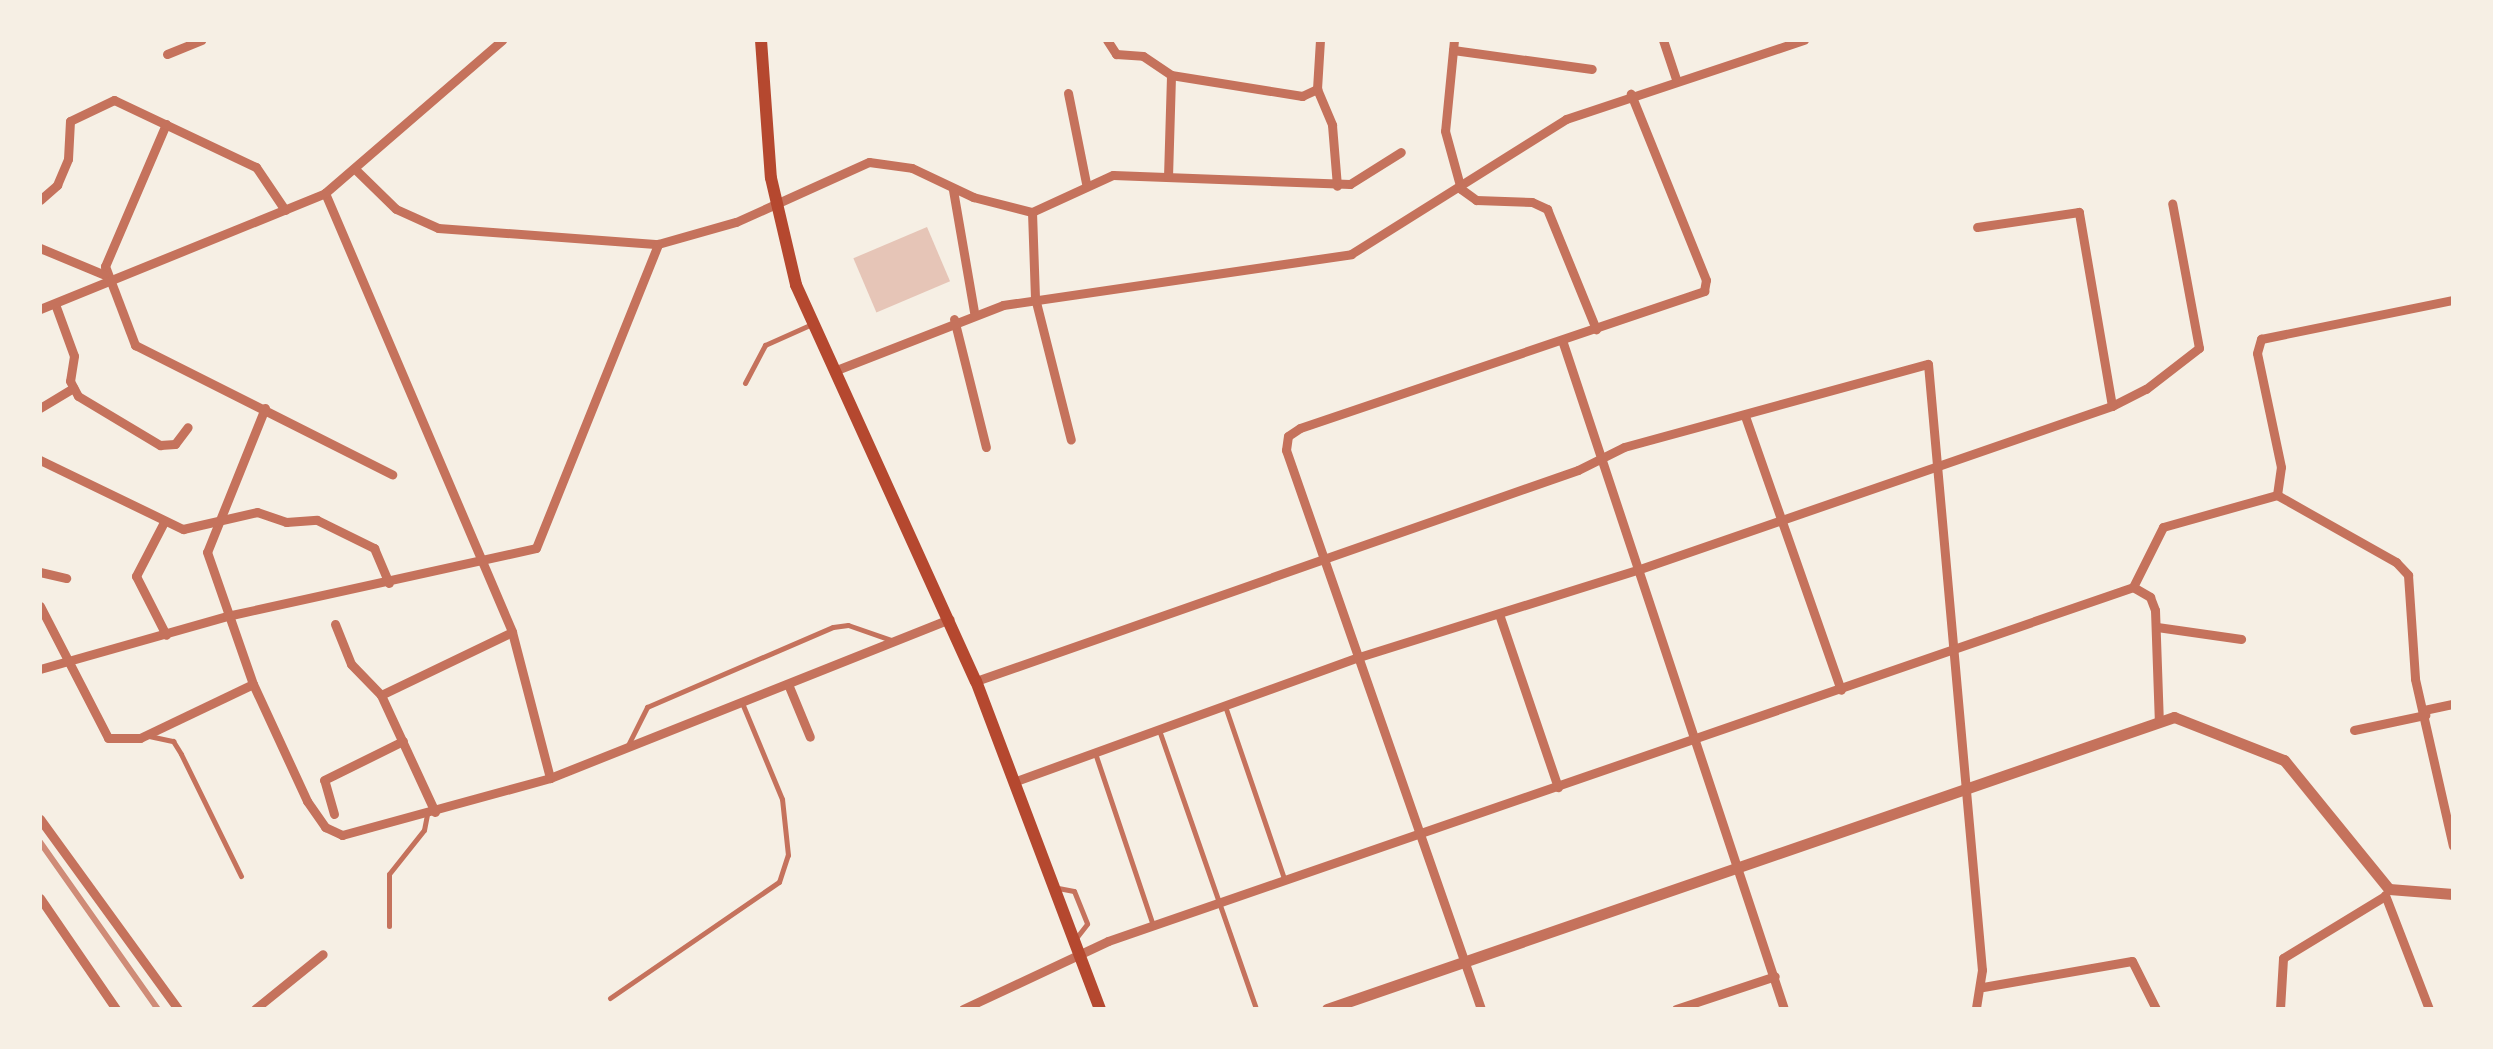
<!DOCTYPE html>
<style>
body{margin:0}
#map{position:relative;width:2493px;height:1049px;overflow:hidden;background:#f6efe4;font-family:"PT Serif",serif}
div>[style]{position:absolute}
[style*='--x']{left:calc(var(--x)*1px);top:calc(var(--y)*1px);width:calc(var(--w)*1px);rotate:calc(var(--a)*1deg)}
.building>*{inset:0;background:#e6c5b7;transform-origin:0 0}
.service>*{height:5px;margin:-2.5px;padding:0 2.5px;transform-origin:2.5px;border-radius:2.5px;background:#c5725c}
.minor>*{height:9px;margin:-4.5px;padding:0 4.5px;transform-origin:4.5px;border-radius:4.5px;background:#c5725c}
.tertiary>*{height:11px;margin:-5.5px;padding:0 5.5px;transform-origin:5.5px;border-radius:5.5px;background:#c5725c}
.secondary>*{height:12px;margin:-6px;padding:0 6px;transform-origin:6px;border-radius:6px;background:#b5482f}
.rail>*{height:6px;margin:-3px;padding:0 3px;transform-origin:3px;border-radius:3px;background:#cf8b77}
span{translate:-50% -50%;white-space:nowrap;text-align:center;line-height:1.15;-webkit-text-stroke:8px #f6efe4;paint-order:stroke}
.frame{position:absolute;inset:0;border:42px solid #f6efe4;pointer-events:none}
</style>
<div id="map">
<div class="building">
<i style="left:927px;top:227px;width:59px;height:80px;rotate:67deg"></i>
</div>
<div class="service">
<i style="--x:745;--y:383;--w:43;--a:-62.2"></i>
<i style="--x:765;--y:345;--w:49;--a:-24"></i>
<i style="--x:1225;--y:706;--w:182;--a:71.1"></i>
<i style="--x:1159;--y:730;--w:295;--a:70.8"></i>
<i style="--x:149;--y:736;--w:25;--a:12"></i>
<i style="--x:173;--y:741;--w:15;--a:58"></i>
<i style="--x:181;--y:754;--w:136;--a:63.8"></i>
<i style="--x:627;--y:747;--w:45;--a:-63.4"></i>
<i style="--x:647;--y:707;--w:202;--a:-23.3"></i>
<i style="--x:833;--y:627;--w:15;--a:-8"></i>
<i style="--x:848;--y:625;--w:46;--a:19.2"></i>
<i style="--x:1095;--y:753;--w:182;--a:71.4"></i>
<i style="--x:1058;--y:888;--w:16;--a:11"></i>
<i style="--x:1074;--y:891;--w:35;--a:68"></i>
<i style="--x:1087;--y:924;--w:18;--a:128"></i>
<i style="--x:389;--y:926;--w:52;--a:-90"></i>
<i style="--x:389;--y:874;--w:56;--a:-51.5"></i>
<i style="--x:424;--y:830;--w:15;--a:-79"></i>
<i style="--x:610;--y:998;--w:205;--a:-34.5"></i>
<i style="--x:779;--y:882;--w:28;--a:-72"></i>
<i style="--x:788;--y:855;--w:56;--a:-96.1"></i>
<i style="--x:782;--y:799;--w:104;--a:-112.6"></i>
</div>
<div class="minor">
<i style="--x:1107;--y:40;--w:17;--a:57"></i>
<i style="--x:1116;--y:54;--w:27;--a:4"></i>
<i style="--x:1143;--y:56;--w:34;--a:34"></i>
<i style="--x:1171;--y:75;--w:133;--a:9.1"></i>
<i style="--x:1302;--y:96;--w:17;--a:-25"></i>
<i style="--x:1317;--y:89;--w:49;--a:-86.5"></i>
<i style="--x:1454;--y:40;--w:91;--a:95.6"></i>
<i style="--x:1445;--y:131;--w:60;--a:74.6"></i>
<i style="--x:1461;--y:189;--w:19;--a:36"></i>
<i style="--x:1476;--y:200;--w:56;--a:2"></i>
<i style="--x:1532;--y:202;--w:17;--a:25"></i>
<i style="--x:1547;--y:209;--w:130;--a:67.8"></i>
<i style="--x:1663;--y:40;--w:41;--a:71.6"></i>
<i style="--x:1453;--y:50;--w:140;--a:7.8"></i>
<i style="--x:167;--y:54;--w:37;--a:-22"></i>
<i style="--x:1317;--y:89;--w:39;--a:67"></i>
<i style="--x:1332;--y:125;--w:61;--a:85.3"></i>
<i style="--x:1068;--y:93;--w:92;--a:78.7"></i>
<i style="--x:166;--y:124;--w:155;--a:113.2"></i>
<i style="--x:105;--y:266;--w:85;--a:69.2"></i>
<i style="--x:135;--y:345;--w:288;--a:26.7"></i>
<i style="--x:357;--y:171;--w:54;--a:44.3"></i>
<i style="--x:396;--y:209;--w:46;--a:24.3"></i>
<i style="--x:438;--y:228;--w:221;--a:4.2"></i>
<i style="--x:658;--y:244;--w:81;--a:-15.8"></i>
<i style="--x:736;--y:222;--w:146;--a:-24.3"></i>
<i style="--x:869;--y:162;--w:43;--a:7.9"></i>
<i style="--x:912;--y:168;--w:68;--a:25.4"></i>
<i style="--x:973;--y:197;--w:61;--a:14.3"></i>
<i style="--x:1032;--y:212;--w:89;--a:-24.6"></i>
<i style="--x:1113;--y:175;--w:237;--a:2.2"></i>
<i style="--x:1350;--y:184;--w:60;--a:-32.1"></i>
<i style="--x:1168;--y:177;--w:102;--a:-88.3"></i>
<i style="--x:953;--y:190;--w:124;--a:80.2"></i>
<i style="--x:325;--y:193;--w:477;--a:66.9"></i>
<i style="--x:512;--y:632;--w:151;--a:75.4"></i>
<i style="--x:40;--y:200;--w:23;--a:-41"></i>
<i style="--x:57;--y:185;--w:28;--a:-67"></i>
<i style="--x:68;--y:159;--w:38;--a:-87"></i>
<i style="--x:70;--y:121;--w:49;--a:-25.5"></i>
<i style="--x:114;--y:100;--w:157;--a:25.3"></i>
<i style="--x:256;--y:167;--w:52;--a:56"></i>
<i style="--x:1032;--y:212;--w:86;--a:88"></i>
<i style="--x:1035;--y:298;--w:146;--a:75.8"></i>
<i style="--x:40;--y:248;--w:70;--a:22.6"></i>
<i style="--x:55;--y:304;--w:55;--a:69.9"></i>
<i style="--x:74;--y:356;--w:25;--a:99"></i>
<i style="--x:70;--y:381;--w:17;--a:62"></i>
<i style="--x:78;--y:396;--w:96;--a:30.9"></i>
<i style="--x:160;--y:445;--w:15;--a:-4"></i>
<i style="--x:175;--y:444;--w:21;--a:-53"></i>
<i style="--x:40;--y:309;--w:308;--a:-22.1"></i>
<i style="--x:325;--y:193;--w:234;--a:-40.8"></i>
<i style="--x:954;--y:319;--w:132;--a:76"></i>
<i style="--x:1562;--y:340;--w:705;--a:71.64"></i>
<i style="--x:834;--y:371;--w:181;--a:-21.3"></i>
<i style="--x:1003;--y:305;--w:352;--a:-8.3"></i>
<i style="--x:1351;--y:254;--w:254;--a:-32.1"></i>
<i style="--x:1566;--y:119;--w:251;--a:-18.4"></i>
<i style="--x:2112;--y:406;--w:38;--a:-27"></i>
<i style="--x:2146;--y:389;--w:67;--a:-37.7"></i>
<i style="--x:2199;--y:348;--w:147;--a:-100.5"></i>
<i style="--x:40;--y:408;--w:39;--a:-31"></i>
<i style="--x:265;--y:408;--w:155;--a:111.9"></i>
<i style="--x:207;--y:552;--w:140;--a:70.8"></i>
<i style="--x:253;--y:684;--w:129;--a:65.2"></i>
<i style="--x:307;--y:801;--w:32;--a:55"></i>
<i style="--x:325;--y:827;--w:19;--a:25"></i>
<i style="--x:342;--y:835;--w:216;--a:-15.3"></i>
<i style="--x:550;--y:778;--w:430;--a:-21.7"></i>
<i style="--x:1745;--y:416;--w:290;--a:70.7"></i>
<i style="--x:40;--y:460;--w:159;--a:25.8"></i>
<i style="--x:183;--y:529;--w:76;--a:-12.9"></i>
<i style="--x:257;--y:512;--w:31;--a:19"></i>
<i style="--x:286;--y:522;--w:31;--a:-4"></i>
<i style="--x:317;--y:520;--w:64;--a:26.2"></i>
<i style="--x:374;--y:548;--w:38;--a:67"></i>
<i style="--x:2277;--y:495;--w:28;--a:-82"></i>
<i style="--x:2281;--y:467;--w:116;--a:-101.9"></i>
<i style="--x:2257;--y:353;--w:15;--a:-74"></i>
<i style="--x:2261;--y:339;--w:196;--a:-11.5"></i>
<i style="--x:164;--y:522;--w:61;--a:117.4"></i>
<i style="--x:136;--y:576;--w:66;--a:63"></i>
<i style="--x:40;--y:572;--w:27;--a:13"></i>
<i style="--x:2133;--y:587;--w:20;--a:30"></i>
<i style="--x:2150;--y:597;--w:14;--a:69"></i>
<i style="--x:2155;--y:610;--w:112;--a:88"></i>
<i style="--x:40;--y:606;--w:148;--a:62.7"></i>
<i style="--x:108;--y:738;--w:32;--a:0"></i>
<i style="--x:140;--y:738;--w:125;--a:-25.5"></i>
<i style="--x:1499;--y:614;--w:183;--a:71.2"></i>
<i style="--x:335;--y:624;--w:43;--a:68.2"></i>
<i style="--x:351;--y:664;--w:43;--a:45.9"></i>
<i style="--x:2157;--y:627;--w:85;--a:8.1"></i>
<i style="--x:40;--y:669;--w:194;--a:-15.8"></i>
<i style="--x:227;--y:616;--w:316;--a:-12.4"></i>
<i style="--x:536;--y:548;--w:328;--a:-68.1"></i>
<i style="--x:976;--y:681;--w:638;--a:-19.32"></i>
<i style="--x:1578;--y:470;--w:51;--a:-26.6"></i>
<i style="--x:1624;--y:447;--w:315;--a:-15.3"></i>
<i style="--x:1928;--y:364;--w:608;--a:84.91"></i>
<i style="--x:1982;--y:970;--w:39;--a:99"></i>
<i style="--x:788;--y:684;--w:57;--a:67.5"></i>
<i style="--x:2424;--y:710;--w:30;--a:-12"></i>
<i style="--x:2354;--y:730;--w:73;--a:-11.9"></i>
<i style="--x:1016;--y:781;--w:365;--a:-19.9"></i>
<i style="--x:1359;--y:657;--w:291;--a:-17.4"></i>
<i style="--x:1637;--y:570;--w:503;--a:-19.05"></i>
<i style="--x:2112;--y:406;--w:197;--a:-99.7"></i>
<i style="--x:2079;--y:212;--w:103;--a:171.6"></i>
<i style="--x:435;--y:812;--w:129;--a:-114.8"></i>
<i style="--x:381;--y:695;--w:145;--a:-25.7"></i>
<i style="--x:334;--y:814;--w:35;--a:-106"></i>
<i style="--x:324;--y:780;--w:88;--a:-26.3"></i>
<i style="--x:40;--y:819;--w:235;--a:54"></i>
<i style="--x:2385;--y:895;--w:122;--a:68.9"></i>
<i style="--x:40;--y:898;--w:135;--a:55.6"></i>
<i style="--x:1983;--y:987;--w:151;--a:-9.9"></i>
<i style="--x:2132;--y:961;--w:54;--a:63.4"></i>
<i style="--x:255;--y:1009;--w:87;--a:-39"></i>
<i style="--x:963;--y:1009;--w:160;--a:-25.1"></i>
<i style="--x:1108;--y:941;--w:1084;--a:-19.05"></i>
<i style="--x:2133;--y:587;--w:67;--a:-63.4"></i>
<i style="--x:2163;--y:527;--w:118;--a:-15.7"></i>
<i style="--x:2277;--y:495;--w:137;--a:29.4"></i>
<i style="--x:2396;--y:562;--w:18;--a:47"></i>
<i style="--x:2408;--y:575;--w:104;--a:86.1"></i>
<i style="--x:2415;--y:679;--w:171;--a:77.2"></i>
<i style="--x:1481;--y:1009;--w:592;--a:-109.23"></i>
<i style="--x:1286;--y:450;--w:14;--a:-82"></i>
<i style="--x:1288;--y:436;--w:14;--a:-34"></i>
<i style="--x:1300;--y:428;--w:427;--a:-18.7"></i>
<i style="--x:1704;--y:291;--w:11;--a:-80"></i>
<i style="--x:1706;--y:280;--w:201;--a:-112"></i>
<i style="--x:1676;--y:1009;--w:104;--a:-18.4"></i>
<i style="--x:2280;--y:1009;--w:51;--a:-86.6"></i>
<i style="--x:2283;--y:958;--w:119;--a:-31.3"></i>
</div>
<div class="tertiary">
<i style="--x:1327;--y:1009;--w:896;--a:-19.02"></i>
<i style="--x:2174;--y:717;--w:118;--a:21.4"></i>
<i style="--x:2284;--y:760;--w:166;--a:50.9"></i>
<i style="--x:2389;--y:889;--w:64;--a:4.5"></i>
</div>
<div class="secondary">
<i style="--x:761;--y:40;--w:138;--a:85.9"></i>
<i style="--x:771;--y:178;--w:110;--a:76.8"></i>
<i style="--x:796;--y:285;--w:435;--a:65.6"></i>
<i style="--x:976;--y:681;--w:351;--a:69.3"></i>
</div>
<div class="rail">
<i style="--x:40;--y:842;--w:204;--a:54.8"></i>
</div>
<div class="frame"></div>
</div>
